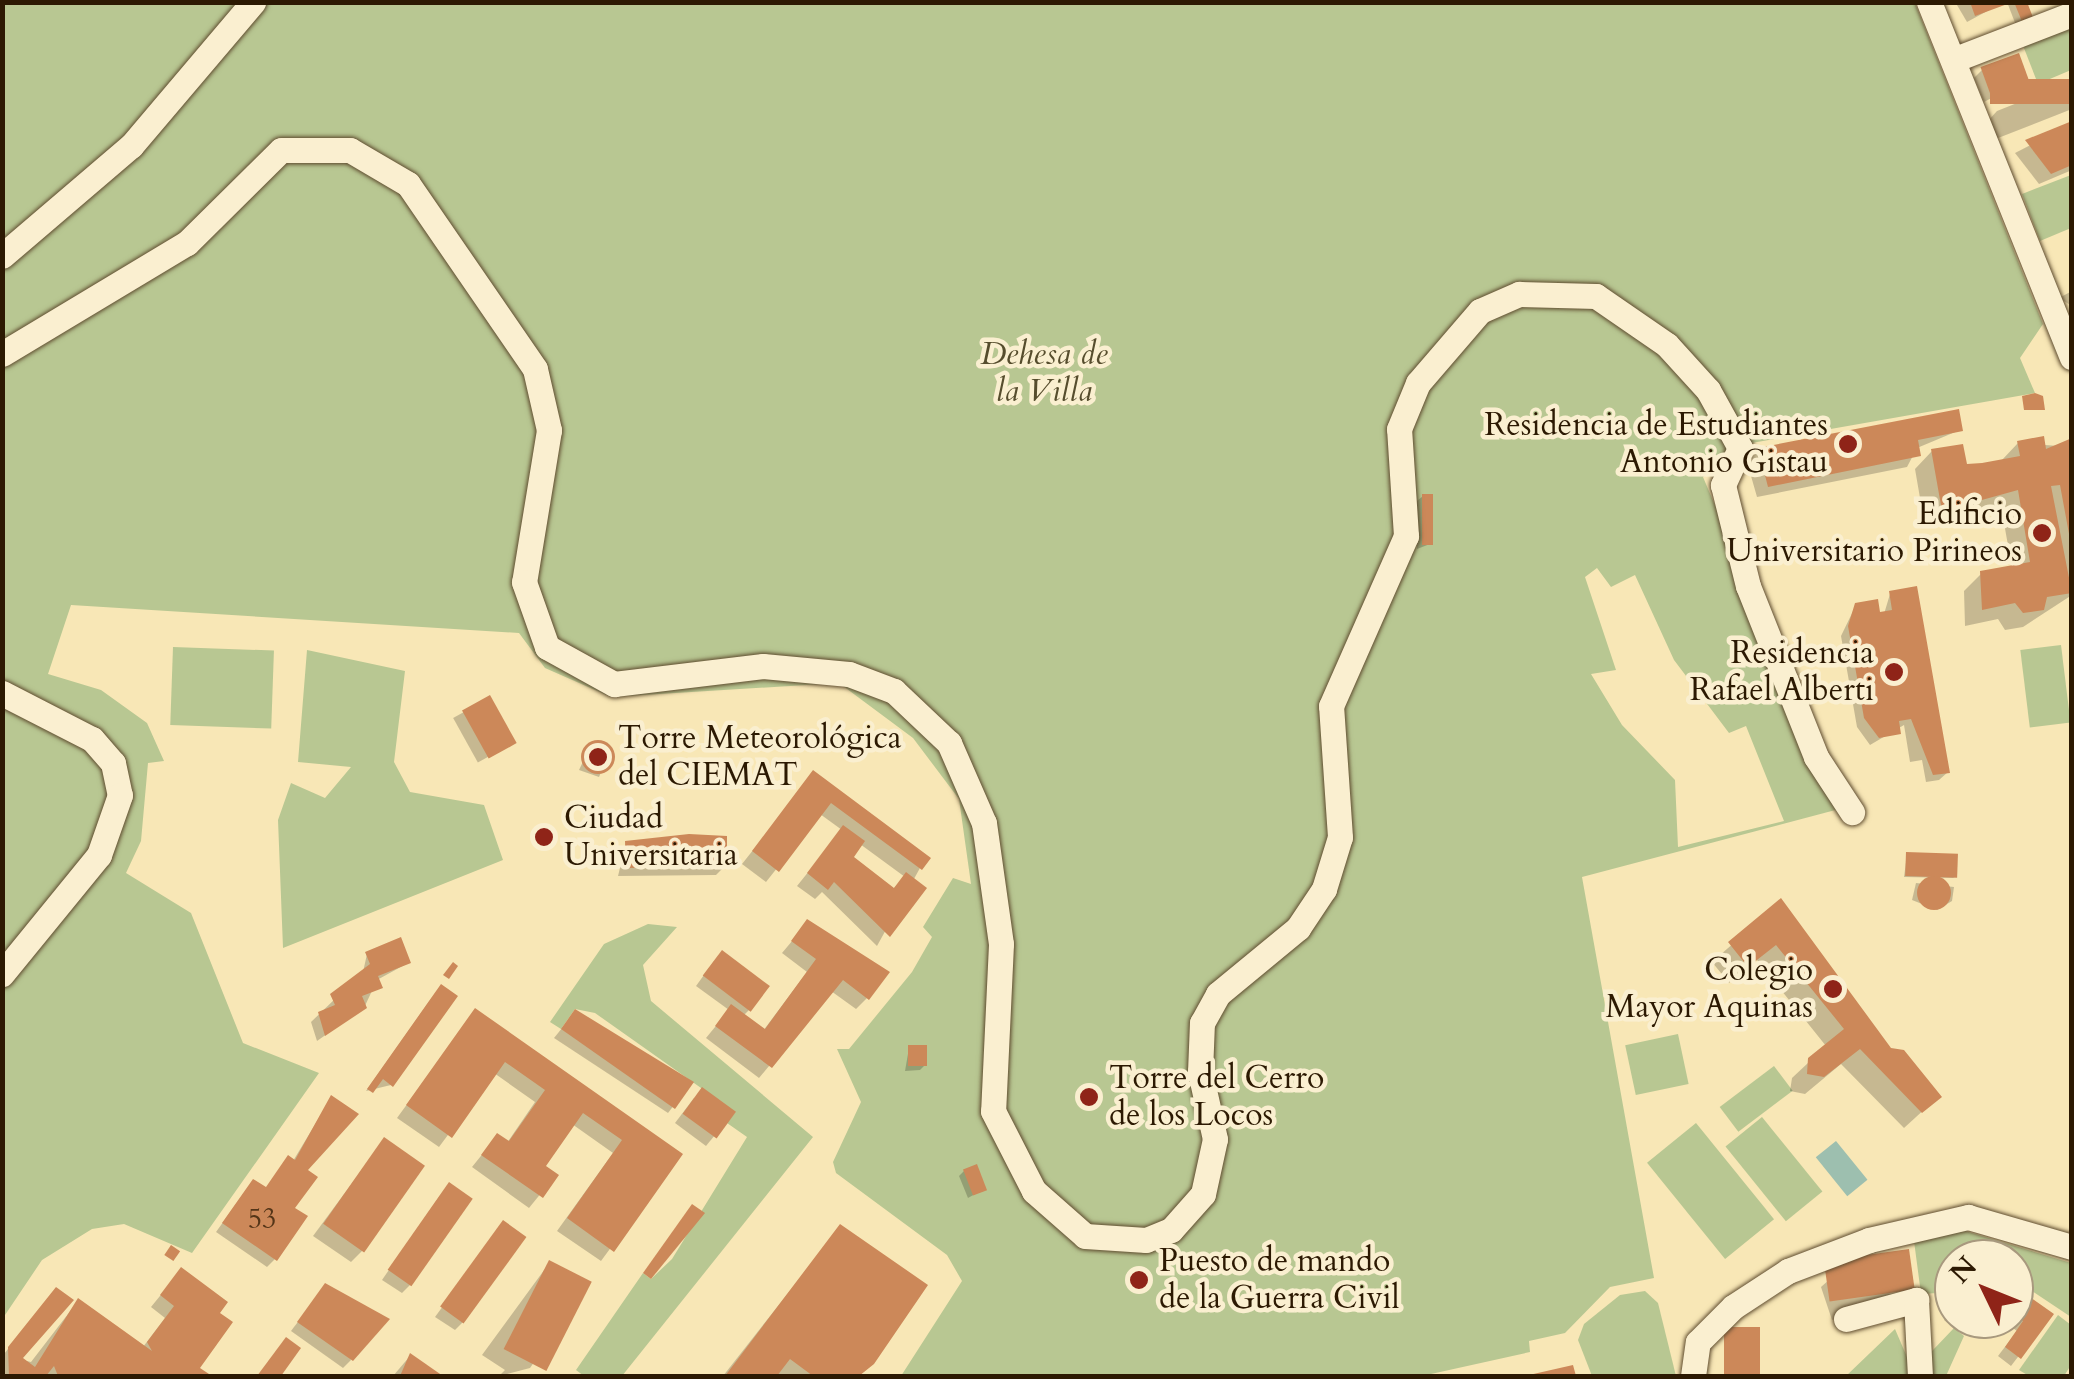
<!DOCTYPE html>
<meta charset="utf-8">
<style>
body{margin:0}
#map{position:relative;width:2074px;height:1379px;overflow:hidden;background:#f8e7b6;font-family:Cardo,serif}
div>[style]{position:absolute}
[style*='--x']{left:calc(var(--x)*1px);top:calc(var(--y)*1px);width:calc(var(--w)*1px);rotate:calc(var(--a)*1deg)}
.green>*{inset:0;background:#b8c792;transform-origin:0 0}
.water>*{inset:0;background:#9dbfaf;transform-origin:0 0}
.shadow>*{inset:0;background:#0003;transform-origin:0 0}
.building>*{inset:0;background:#cc8859;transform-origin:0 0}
.round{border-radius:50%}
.roads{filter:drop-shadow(0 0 2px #5f4c2f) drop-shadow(0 0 2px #5f4c2f)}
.minor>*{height:25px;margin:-12.5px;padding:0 12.5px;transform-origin:12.5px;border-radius:12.5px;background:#faefd0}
.dots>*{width:28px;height:28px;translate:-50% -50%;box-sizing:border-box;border:5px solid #faefd0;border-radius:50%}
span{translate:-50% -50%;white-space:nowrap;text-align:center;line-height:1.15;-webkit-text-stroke:9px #faefd0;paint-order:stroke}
.number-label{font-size:28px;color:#543518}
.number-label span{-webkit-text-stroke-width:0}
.park-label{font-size:32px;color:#564d2d;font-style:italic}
.poi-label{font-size:32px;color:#2c1902}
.right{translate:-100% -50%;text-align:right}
.left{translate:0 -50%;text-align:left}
.frame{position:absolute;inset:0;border:5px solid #2c1902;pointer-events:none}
.north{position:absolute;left:1934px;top:1239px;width:100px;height:100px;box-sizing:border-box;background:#faefd0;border:2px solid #a8997e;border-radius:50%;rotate:313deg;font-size:28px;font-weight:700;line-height:40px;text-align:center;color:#2c1902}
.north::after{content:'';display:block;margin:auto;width:35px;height:45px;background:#8f2418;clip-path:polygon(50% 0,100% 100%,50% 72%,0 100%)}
</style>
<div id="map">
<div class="green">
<i style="clip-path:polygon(evenodd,3px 3px,1915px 3px,2043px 324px,2020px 358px,2035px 393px,1729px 447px,1703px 477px,1843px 808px,1582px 877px,1654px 1278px,1610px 1287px,1565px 1333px,1529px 1341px,1530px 1352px,1422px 1376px,901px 1376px,962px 1281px,947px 1255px,836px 1173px,833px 1162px,861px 1102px,837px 1049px,849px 1049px,912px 972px,932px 937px,923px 927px,953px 878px,971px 884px,959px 799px,913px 738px,839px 683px,611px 697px,545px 668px,519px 633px,71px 605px,48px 674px,101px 690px,147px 723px,164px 761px,148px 763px,141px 841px,126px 873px,191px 913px,243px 1043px,319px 1073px,192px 1253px,124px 1224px,92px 1229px,42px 1260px,3px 1318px,3px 3px,1597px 568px,1611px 587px,1635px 575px,1674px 660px,1729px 733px,1746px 726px,1784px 821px,1678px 847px,1675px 780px,1622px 725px,1591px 674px,1616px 670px,1585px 577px,1597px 568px)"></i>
<i style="clip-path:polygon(2071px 22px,2071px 70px,2038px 84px,2022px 43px)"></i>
<i style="clip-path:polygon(2071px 175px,2071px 228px,2040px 241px,2022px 194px)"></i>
<i style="left:2061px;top:645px;width:78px;height:41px;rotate:83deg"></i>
<i style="left:173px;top:647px;width:101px;height:78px;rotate:2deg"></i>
<i style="clip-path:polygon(307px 650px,405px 671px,394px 762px,410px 792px,484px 805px,503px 860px,283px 948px,278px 820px,291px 783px,325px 798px,351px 767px,298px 762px)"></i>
<i style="clip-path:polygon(648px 924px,677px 927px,643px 965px,651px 1001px,813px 1137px,622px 1376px,584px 1376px,576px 1370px,643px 1273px,651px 1279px,672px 1259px,747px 1137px,727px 1123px,735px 1112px,595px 1013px,575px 1009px,561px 1029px,550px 1022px,604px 944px)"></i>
<i style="left:1678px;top:1034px;width:51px;height:54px;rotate:78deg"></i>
<i style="left:1774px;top:1066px;width:31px;height:68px;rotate:53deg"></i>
<i style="left:1762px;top:1117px;width:96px;height:47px;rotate:51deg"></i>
<i style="left:1696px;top:1123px;width:124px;height:63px;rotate:51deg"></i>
<i style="clip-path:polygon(1962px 1230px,2071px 1263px,2071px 1317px,2014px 1279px,2014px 1259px,1954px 1259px,1954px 1292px,1921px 1294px,1914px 1241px)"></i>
<i style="clip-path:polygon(1645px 1291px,1658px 1303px,1676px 1376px,1592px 1376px,1578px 1340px,1584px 1324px,1620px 1295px)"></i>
<i style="clip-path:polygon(2058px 1315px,2071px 1325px,2071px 1365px,2064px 1376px,2029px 1376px,2019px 1370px)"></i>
<i style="clip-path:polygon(1954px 1328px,1964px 1336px,1946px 1376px,1846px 1376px,1895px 1329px,1913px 1371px)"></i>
</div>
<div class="water">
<i style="left:1836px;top:1141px;width:50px;height:26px;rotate:51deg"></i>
</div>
<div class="shadow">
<i style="clip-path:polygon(2004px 2px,1967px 22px,1957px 5px,1960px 2px)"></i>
<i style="clip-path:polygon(2007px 2px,2024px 2px,2031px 19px,2017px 28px)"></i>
<i style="clip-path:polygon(1982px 70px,2026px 80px,1984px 102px,1974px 78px)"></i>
<i style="clip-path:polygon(2072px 81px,2072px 109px,1993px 140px,1986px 123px,1997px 111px)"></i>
<i style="clip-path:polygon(2072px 124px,2072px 170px,2039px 184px,2015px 153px)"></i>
<i style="clip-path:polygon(2072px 291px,2072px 306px,2059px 298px)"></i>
<i style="clip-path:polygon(1960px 430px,1917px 448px,1907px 467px,1757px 497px,1747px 462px,1759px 450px)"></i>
<i style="clip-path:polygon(2018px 443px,2072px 447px,2072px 595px,2023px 627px,2005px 630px,1998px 619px,1965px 626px,1964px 591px,1982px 573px,2012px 568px,2001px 506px,1925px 527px,1915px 469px,1932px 451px,1965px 467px,2001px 461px)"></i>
<i style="clip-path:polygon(1423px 496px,1430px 544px,1417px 549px,1417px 501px)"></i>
<i style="clip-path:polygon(1890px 594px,1948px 772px,1939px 780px,1926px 782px,1922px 760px,1910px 762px,1904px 725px,1870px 745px,1857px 727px,1841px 636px,1856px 605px,1884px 614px)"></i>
<i style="left:489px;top:698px;width:51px;height:41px;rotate:61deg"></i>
<i style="clip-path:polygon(591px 745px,610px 751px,599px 777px,579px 770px)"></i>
<i style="clip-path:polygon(evenodd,814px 773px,920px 868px,877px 946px,822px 892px,815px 899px,797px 886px,842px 830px,820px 814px,766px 882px,742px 864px,814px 773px,860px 844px,905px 877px,892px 890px,850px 857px,860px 844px)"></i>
<i style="clip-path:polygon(626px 843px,725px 866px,716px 875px,618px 876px)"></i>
<i style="clip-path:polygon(1907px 855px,1955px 878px,1904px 877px)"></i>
<i style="clip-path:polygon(1916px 883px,1954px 887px,1952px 901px,1937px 910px,1912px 900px)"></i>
<i style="clip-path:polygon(1781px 902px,1890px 1050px,1939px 1096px,1904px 1128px,1841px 1064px,1805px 1094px,1790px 1091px,1792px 1078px,1826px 1046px,1757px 960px,1729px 983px,1712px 962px)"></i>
<i style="clip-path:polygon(808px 922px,867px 998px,856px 1009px,831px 991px,759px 1078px,706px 1038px,729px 1010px,696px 986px,714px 961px,749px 1010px,743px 1016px,763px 1031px,807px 972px,782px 953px)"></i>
<i style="clip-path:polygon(367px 954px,408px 963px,377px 980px,364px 1008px,317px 1041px,311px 1022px,363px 972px)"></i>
<i style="clip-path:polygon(433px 996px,391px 1085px,366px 1091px)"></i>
<i style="clip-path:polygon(475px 1011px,679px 1155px,601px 1261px,557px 1231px,613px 1153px,572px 1124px,542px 1167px,555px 1176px,529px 1208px,472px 1167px,497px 1136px,507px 1143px,535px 1102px,494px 1073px,439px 1147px,397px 1118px)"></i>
<i style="clip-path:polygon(575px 1012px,691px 1083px,668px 1113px,554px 1038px)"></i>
<i style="clip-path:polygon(909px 1048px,925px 1065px,920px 1070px,905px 1071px)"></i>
<i style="clip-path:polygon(331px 1098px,275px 1259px,267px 1267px,216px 1232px,246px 1190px,265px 1189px,293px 1161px)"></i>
<i style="clip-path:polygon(694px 1098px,733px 1113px,706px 1146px,675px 1123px)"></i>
<i style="clip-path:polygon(384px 1140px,362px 1251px,351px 1262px,313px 1236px)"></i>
<i style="clip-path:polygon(964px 1171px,984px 1189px,968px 1198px,959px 1176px)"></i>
<i style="clip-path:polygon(441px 1194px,410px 1285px,402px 1293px,382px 1280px)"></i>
<i style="clip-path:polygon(503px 1224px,463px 1322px,455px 1330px,435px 1317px)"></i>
<i style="clip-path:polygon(840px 1227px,924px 1286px,856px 1376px,723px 1376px)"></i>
<i style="clip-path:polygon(550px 1262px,589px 1283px,530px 1368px,499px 1376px,505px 1370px,482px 1355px)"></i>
<i style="clip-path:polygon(181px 1270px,216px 1313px,196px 1369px,208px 1376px,5px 1376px,4px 1354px,51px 1295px,19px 1359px,31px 1362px,78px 1301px,143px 1347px,165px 1318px,151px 1307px)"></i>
<i style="clip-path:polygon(1830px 1279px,1904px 1297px,1832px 1320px,1821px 1287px)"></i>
<i style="clip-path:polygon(325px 1286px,351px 1360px,343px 1368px,291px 1331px)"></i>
<i style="clip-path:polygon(2014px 1289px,2050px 1315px,2011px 1366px,1998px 1356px,2017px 1331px,2000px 1319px,2014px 1319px)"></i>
<i style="clip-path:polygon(1954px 1307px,1954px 1319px,1969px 1319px,1958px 1331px,1944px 1320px)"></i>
<i style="clip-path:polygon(410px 1356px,439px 1376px,393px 1376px)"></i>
</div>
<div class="building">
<i style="clip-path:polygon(1970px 2px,2010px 2px,2010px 3px,1975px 16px)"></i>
<i style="clip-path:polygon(2014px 2px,2027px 2px,2034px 20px,2023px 24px)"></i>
<i style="left:2019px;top:53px;width:29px;height:41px;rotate:70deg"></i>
<i style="left:2072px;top:79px;width:25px;height:82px;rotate:90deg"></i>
<i style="clip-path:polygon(2072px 121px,2072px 165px,2051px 174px,2025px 140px)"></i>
<i style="clip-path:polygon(2035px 393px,2043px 396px,2045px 410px,2024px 410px,2022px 396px)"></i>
<i style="clip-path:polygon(1959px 409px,1963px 431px,1918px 440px,1921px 456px,1768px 487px,1758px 448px)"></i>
<i style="clip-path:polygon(2044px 436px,2046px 449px,2072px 438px,2072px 550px,2060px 485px,2051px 486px,2072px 593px,2047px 597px,2044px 610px,2023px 613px,2015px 603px,1982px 610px,1980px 571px,2030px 562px,2018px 490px,1942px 511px,1931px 449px,1963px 444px,1967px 464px,1982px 463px,2020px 456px,2017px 441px)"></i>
<i style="left:1422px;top:494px;width:11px;height:51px"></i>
<i style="clip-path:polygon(1917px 586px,1950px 773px,1933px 775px,1911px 719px,1899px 721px,1901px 734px,1879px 738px,1864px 718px,1848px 626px,1855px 603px,1878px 599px,1880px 612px,1892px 610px,1889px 591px)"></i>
<i style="left:490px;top:695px;width:55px;height:32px;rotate:61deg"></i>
<i class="round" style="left:581px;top:740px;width:34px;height:34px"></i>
<i style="clip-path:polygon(813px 770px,931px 858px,922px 870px,831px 803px,779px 872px,752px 851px)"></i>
<i style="clip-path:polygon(843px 825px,865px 841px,854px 857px,894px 888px,906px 872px,927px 888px,890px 937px,834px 882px,828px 890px,807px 873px)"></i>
<i style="clip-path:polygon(689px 834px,727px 836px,727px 867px,626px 868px,625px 841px)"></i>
<i style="left:1906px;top:852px;width:52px;height:24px;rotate:2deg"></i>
<i class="round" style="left:1917px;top:876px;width:34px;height:34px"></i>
<i style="clip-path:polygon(1781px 898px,1891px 1048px,1904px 1050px,1942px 1097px,1922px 1113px,1860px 1049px,1824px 1077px,1807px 1074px,1808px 1058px,1844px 1029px,1776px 945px,1748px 967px,1728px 942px)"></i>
<i style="clip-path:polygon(807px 919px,890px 972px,869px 1000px,843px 980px,772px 1068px,715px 1026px,731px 1004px,765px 1029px,816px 959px,791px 941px)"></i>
<i style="clip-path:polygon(401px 937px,411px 963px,378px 976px,383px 988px,362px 996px,367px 1008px,325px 1036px,318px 1012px,335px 1005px,330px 994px,370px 964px,365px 952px)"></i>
<i style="left:722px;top:950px;width:60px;height:32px;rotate:37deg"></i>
<i style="clip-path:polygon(453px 962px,458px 966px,449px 979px,443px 975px)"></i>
<i style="clip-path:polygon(441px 984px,458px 996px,393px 1087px,383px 1079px,373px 1093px,367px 1089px)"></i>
<i style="clip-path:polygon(475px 1008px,683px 1154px,614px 1252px,567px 1218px,622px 1140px,583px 1113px,546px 1166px,559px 1175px,543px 1198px,481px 1155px,497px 1133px,509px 1141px,545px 1090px,505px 1062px,452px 1138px,406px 1105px)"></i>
<i style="clip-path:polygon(575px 1009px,694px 1082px,675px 1109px,561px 1029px)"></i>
<i style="left:927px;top:1045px;width:21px;height:19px;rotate:90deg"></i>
<i style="left:702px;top:1087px;width:42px;height:33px;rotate:36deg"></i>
<i style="left:1096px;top:1090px;width:13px;height:14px;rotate:90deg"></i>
<i style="clip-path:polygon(331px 1095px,359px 1114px,308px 1170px,318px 1177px,295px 1208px,308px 1216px,277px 1261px,222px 1223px,253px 1179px,266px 1187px,288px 1155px,295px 1160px)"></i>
<i style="left:384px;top:1137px;width:50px;height:106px;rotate:35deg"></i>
<i style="left:977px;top:1164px;width:28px;height:15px;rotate:69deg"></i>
<i style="left:449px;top:1182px;width:29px;height:107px;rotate:35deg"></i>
<i style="clip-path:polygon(692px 1204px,705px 1213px,651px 1279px,643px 1273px)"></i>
<i style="left:503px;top:1220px;width:29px;height:107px;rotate:36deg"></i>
<i style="clip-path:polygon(840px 1224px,928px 1285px,874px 1364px,859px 1376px,813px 1376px,790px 1359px,777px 1376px,725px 1376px)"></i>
<i style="left:171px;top:1245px;width:11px;height:12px;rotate:34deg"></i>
<i style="left:1909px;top:1249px;width:41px;height:86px;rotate:82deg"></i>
<i style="left:549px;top:1260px;width:48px;height:100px;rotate:27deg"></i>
<i style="clip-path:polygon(181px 1267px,228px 1302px,220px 1313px,233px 1322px,200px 1368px,212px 1376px,58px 1376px,54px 1366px,46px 1376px,9px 1376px,8px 1347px,56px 1287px,74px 1300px,23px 1358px,35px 1367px,78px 1298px,152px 1351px,147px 1342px,174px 1306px,160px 1295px)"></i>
<i style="clip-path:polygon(325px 1283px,390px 1319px,353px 1361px,297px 1322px)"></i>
<i style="clip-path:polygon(2014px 1286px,2054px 1314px,2021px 1359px,2005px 1347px,2023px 1321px,2014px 1315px)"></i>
<i style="left:1760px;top:1327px;width:49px;height:36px;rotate:90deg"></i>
<i style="clip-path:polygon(286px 1337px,301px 1348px,281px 1376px,257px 1376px)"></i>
<i style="clip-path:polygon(410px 1353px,443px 1376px,400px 1376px)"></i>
<i style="clip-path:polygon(1573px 1365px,1576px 1376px,1529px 1376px,1529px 1375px)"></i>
</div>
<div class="roads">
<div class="minor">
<i style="--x:1929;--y:2;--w:383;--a:68.1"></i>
<i style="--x:1953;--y:60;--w:128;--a:-21.1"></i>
<i style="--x:2;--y:256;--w:170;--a:-40.5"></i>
<i style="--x:131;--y:146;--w:189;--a:-49.7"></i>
<i style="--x:2;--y:354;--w:216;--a:-31"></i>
<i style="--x:187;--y:243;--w:132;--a:-44.7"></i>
<i style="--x:281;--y:150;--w:69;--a:0"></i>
<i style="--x:350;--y:150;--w:67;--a:30.4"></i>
<i style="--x:408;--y:184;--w:224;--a:55.5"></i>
<i style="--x:535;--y:369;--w:63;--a:77.1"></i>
<i style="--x:549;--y:430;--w:154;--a:99.3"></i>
<i style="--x:524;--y:582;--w:69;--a:70.5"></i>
<i style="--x:547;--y:647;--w:77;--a:28.9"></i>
<i style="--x:614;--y:684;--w:150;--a:-6.9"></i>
<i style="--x:763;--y:666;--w:86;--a:5.3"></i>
<i style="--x:849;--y:674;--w:48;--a:20.7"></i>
<i style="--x:894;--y:691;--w:76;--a:43.4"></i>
<i style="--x:949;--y:743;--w:87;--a:66.4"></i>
<i style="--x:984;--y:823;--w:122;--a:82"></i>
<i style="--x:1001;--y:944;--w:167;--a:92.7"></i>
<i style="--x:993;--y:1111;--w:90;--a:62.9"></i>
<i style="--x:1034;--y:1191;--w:68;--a:41.4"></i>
<i style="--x:1085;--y:1236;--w:61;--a:3.8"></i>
<i style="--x:1146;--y:1240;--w:27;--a:-22"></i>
<i style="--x:1171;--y:1230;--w:48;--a:-48.4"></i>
<i style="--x:1203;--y:1194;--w:56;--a:-77.7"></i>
<i style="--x:1215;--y:1139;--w:69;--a:-102.6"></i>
<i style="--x:1200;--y:1072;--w:49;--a:-87.7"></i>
<i style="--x:1202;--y:1023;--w:33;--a:-61"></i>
<i style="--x:1218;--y:994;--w:104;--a:-39.5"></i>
<i style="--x:1298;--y:928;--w:47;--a:-56.3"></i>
<i style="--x:1324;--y:889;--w:54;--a:-72.9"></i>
<i style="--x:1340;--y:837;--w:131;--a:-93.9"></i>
<i style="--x:1331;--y:706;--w:186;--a:-66.2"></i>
<i style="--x:1406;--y:536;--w:107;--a:-93.7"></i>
<i style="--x:1399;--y:429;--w:50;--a:-67.6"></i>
<i style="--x:1418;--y:383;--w:95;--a:-49.3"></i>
<i style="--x:1480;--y:311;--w:43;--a:-23.6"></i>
<i style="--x:1519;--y:294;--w:77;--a:1.5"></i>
<i style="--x:1596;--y:296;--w:86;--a:34.6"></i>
<i style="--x:1667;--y:345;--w:61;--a:47.7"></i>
<i style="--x:1708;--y:390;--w:66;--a:61.1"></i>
<i style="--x:1740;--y:448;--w:41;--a:114.7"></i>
<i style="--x:1723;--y:485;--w:104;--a:76.1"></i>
<i style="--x:1748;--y:586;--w:184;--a:68.3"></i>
<i style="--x:1816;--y:757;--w:66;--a:56.8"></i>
<i style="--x:2;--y:693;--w:101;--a:27.1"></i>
<i style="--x:92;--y:739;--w:32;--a:49"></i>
<i style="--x:113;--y:763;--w:33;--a:78"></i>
<i style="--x:120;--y:795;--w:64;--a:109.3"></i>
<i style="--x:99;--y:855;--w:154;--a:129.2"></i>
<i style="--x:1846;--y:1319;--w:73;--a:-15.2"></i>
<i style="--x:1916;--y:1300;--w:76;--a:87"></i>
<i style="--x:1693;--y:1376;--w:34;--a:-82"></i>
<i style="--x:1698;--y:1342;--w:49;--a:-45"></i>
<i style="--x:1733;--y:1307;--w:66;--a:-33.2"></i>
<i style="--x:1788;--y:1271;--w:87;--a:-20.9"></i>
<i style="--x:1869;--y:1240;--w:102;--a:-13.1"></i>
<i style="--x:1968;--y:1217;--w:108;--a:16.1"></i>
</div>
</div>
<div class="dots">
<i style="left:1848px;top:444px;background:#8f2418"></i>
<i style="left:2042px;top:533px;background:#8f2418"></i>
<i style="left:1894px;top:672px;background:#8f2418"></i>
<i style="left:598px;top:757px;background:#8f2418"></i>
<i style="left:544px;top:837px;background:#8f2418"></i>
<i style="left:1833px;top:989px;background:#8f2418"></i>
<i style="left:1089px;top:1097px;background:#8f2418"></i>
<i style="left:1139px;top:1280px;background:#8f2418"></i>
</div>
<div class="number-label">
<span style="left:262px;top:1219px">53</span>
</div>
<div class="park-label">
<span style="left:1044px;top:373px">Dehesa de<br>la Villa</span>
</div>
<div class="poi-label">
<span class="right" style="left:1828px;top:444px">Residencia de Estudiantes<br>Antonio Gistau</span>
<span class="right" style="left:2022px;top:533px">Edificio<br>Universitario Pirineos</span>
<span class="right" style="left:1874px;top:672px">Residencia<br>Rafael Alberti</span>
<span class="left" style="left:618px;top:757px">Torre Meteorológica<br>del CIEMAT</span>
<span class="left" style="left:564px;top:837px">Ciudad<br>Universitaria</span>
<span class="right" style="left:1813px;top:989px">Colegio<br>Mayor Aquinas</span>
<span class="left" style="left:1109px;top:1097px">Torre del Cerro<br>de los Locos</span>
<span class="left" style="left:1159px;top:1280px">Puesto de mando<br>de la Guerra Civil</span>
</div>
<div class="frame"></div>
<div class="north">N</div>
</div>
